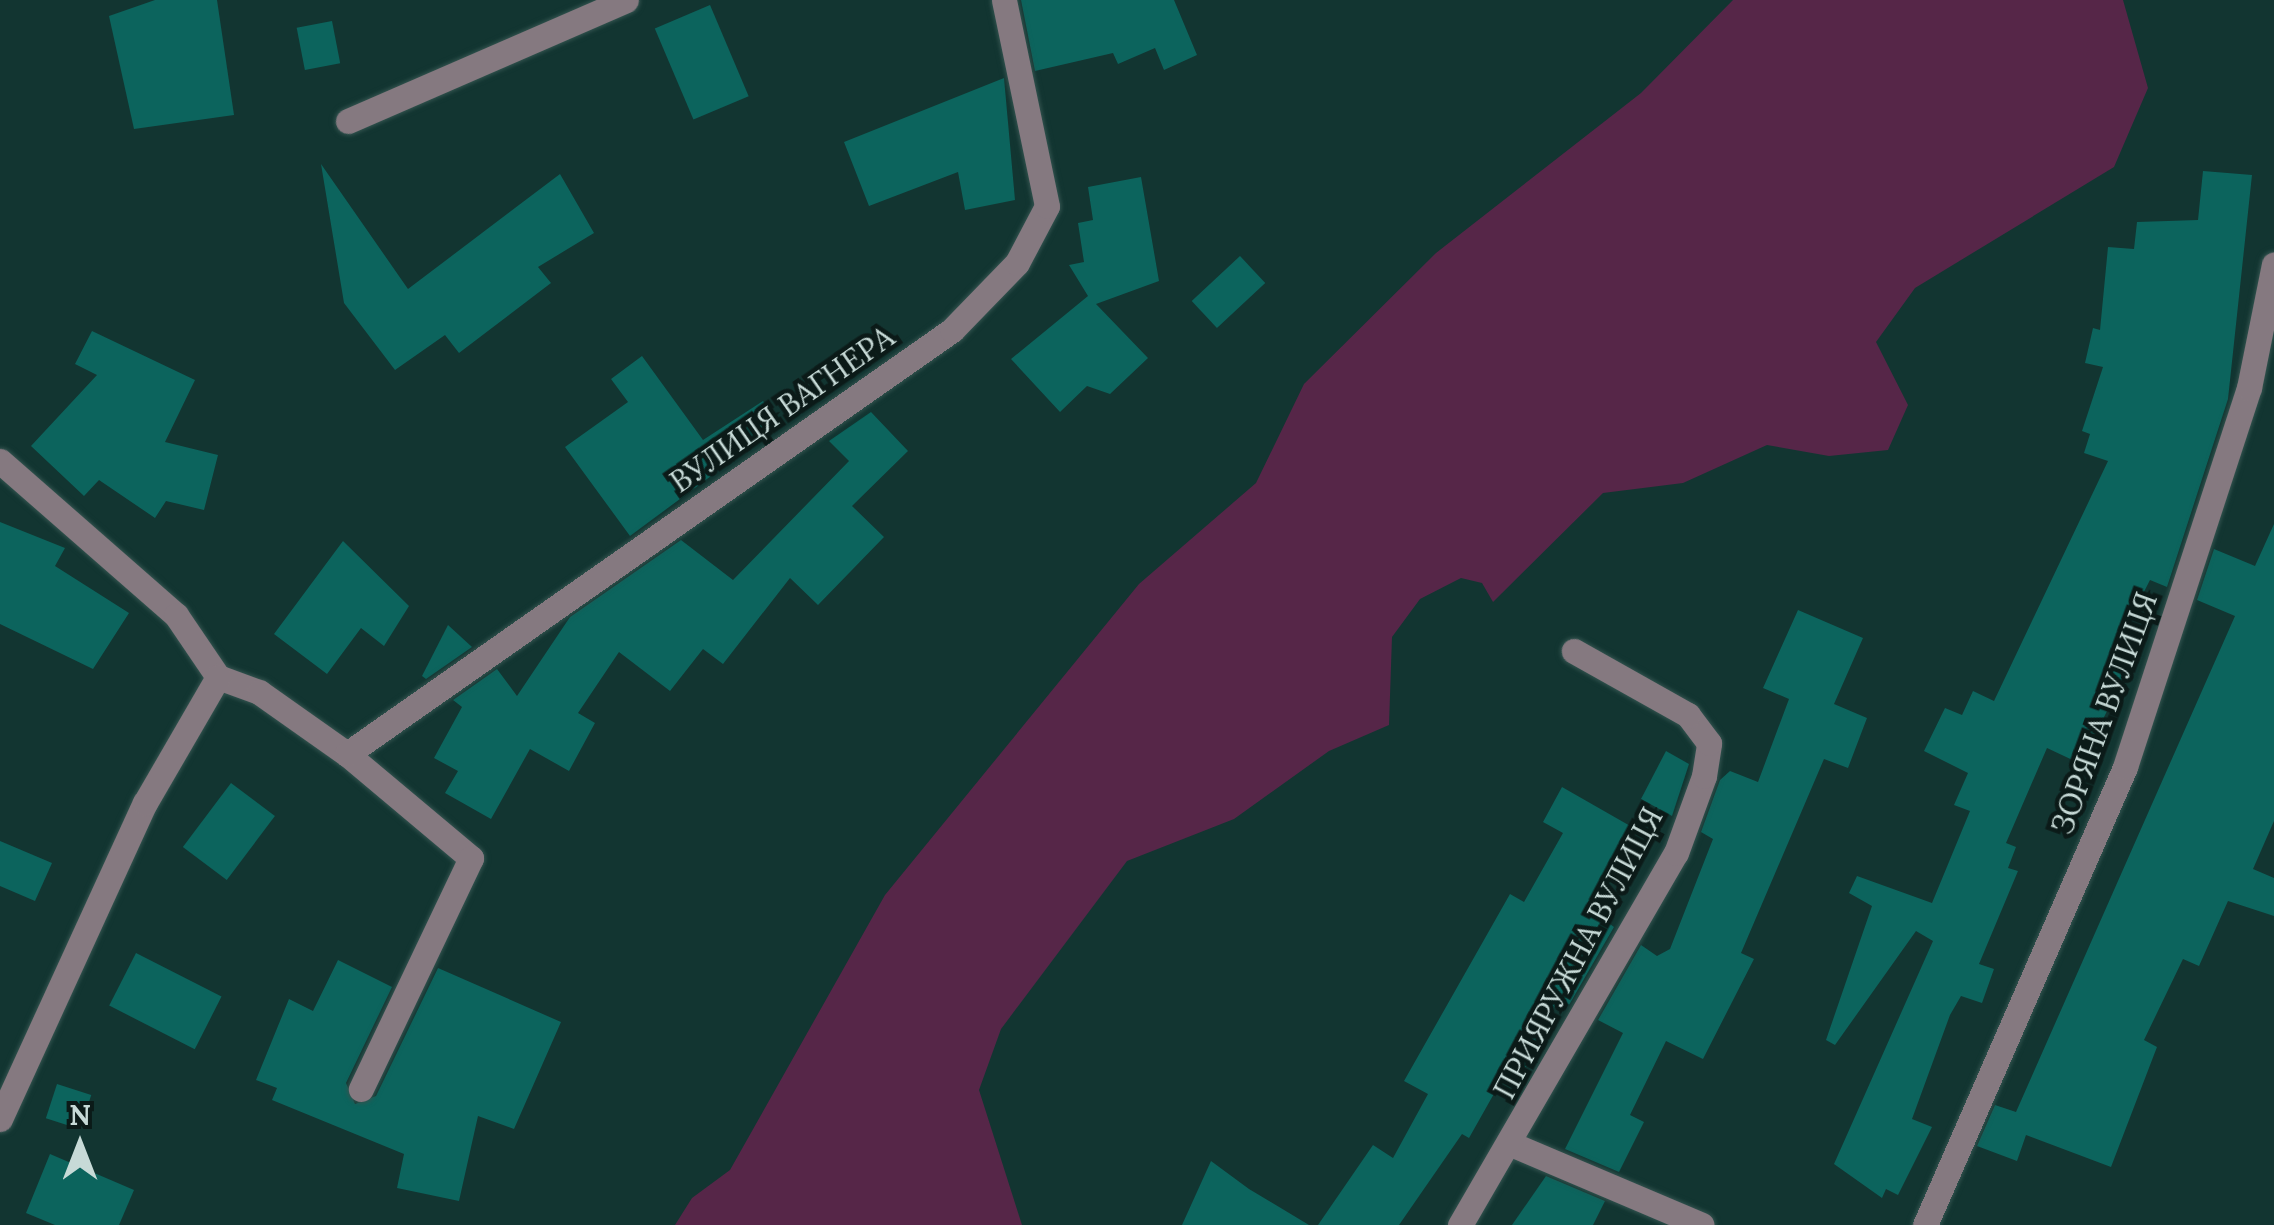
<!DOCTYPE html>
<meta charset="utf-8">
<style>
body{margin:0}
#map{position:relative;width:2274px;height:1225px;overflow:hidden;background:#123531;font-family:Lora,serif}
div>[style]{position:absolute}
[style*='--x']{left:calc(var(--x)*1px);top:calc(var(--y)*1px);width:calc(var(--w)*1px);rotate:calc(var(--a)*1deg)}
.green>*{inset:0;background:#562648}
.building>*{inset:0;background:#0c645d;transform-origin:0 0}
.roads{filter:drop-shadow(0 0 2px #33534f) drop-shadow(0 0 2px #33534f)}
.minor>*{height:25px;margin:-12.5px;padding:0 12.5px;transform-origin:12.5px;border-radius:12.5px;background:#857980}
span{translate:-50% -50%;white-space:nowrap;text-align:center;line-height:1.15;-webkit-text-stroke:9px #0b1a18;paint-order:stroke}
.street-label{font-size:30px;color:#c7dad7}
.north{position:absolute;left:30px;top:1095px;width:100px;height:100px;-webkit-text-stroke:8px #0b1a18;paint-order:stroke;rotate:0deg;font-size:28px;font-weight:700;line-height:40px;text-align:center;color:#c7dad7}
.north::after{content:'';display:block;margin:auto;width:35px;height:45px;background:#c7dad7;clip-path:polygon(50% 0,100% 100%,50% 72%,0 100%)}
</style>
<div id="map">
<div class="green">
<i style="clip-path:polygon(1733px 0,2123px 0,2148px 88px,2114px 167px,1915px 288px,1876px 342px,1908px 405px,1888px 450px,1829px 456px,1767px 445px,1683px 483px,1603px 493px,1493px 602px,1482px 583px,1461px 578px,1420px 599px,1392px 637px,1389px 725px,1329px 751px,1234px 819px,1127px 861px,1001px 1029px,979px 1090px,1022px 1225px,675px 1225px,692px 1198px,730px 1170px,885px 895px,1139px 584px,1256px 483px,1304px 384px,1436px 253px,1641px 93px)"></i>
</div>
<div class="building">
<i style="clip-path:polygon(155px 0,217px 0,234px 115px,134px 129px,109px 16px)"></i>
<i style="clip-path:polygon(1021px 0,1174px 0,1197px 55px,1164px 70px,1155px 48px,1118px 64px,1113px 53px,1035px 71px)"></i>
<i style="left:710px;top:5px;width:99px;height:60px;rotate:67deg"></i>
<i style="left:332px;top:21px;width:43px;height:36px;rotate:79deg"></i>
<i style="clip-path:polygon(1004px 78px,1015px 200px,965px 210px,958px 172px,869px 206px,844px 142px)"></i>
<i style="clip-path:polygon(321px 164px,408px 289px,560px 174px,594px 233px,538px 267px,551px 283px,459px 353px,445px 335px,395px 370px,344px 303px)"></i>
<i style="clip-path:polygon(2203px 171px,2252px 175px,2228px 399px,2167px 587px,2150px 580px,2119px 641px,2137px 650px,2081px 764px,2047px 748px,2006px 843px,2016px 847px,2008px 868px,2018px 871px,1979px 964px,1994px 969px,1982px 1003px,1961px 996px,1950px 1015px,1912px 1119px,1932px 1127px,1898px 1195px,1886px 1189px,1882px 1198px,1834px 1164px,1933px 941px,1916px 931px,1835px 1045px,1826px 1040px,1872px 906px,1849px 893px,1857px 876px,1932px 903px,1970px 811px,1954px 805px,1968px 773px,1924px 751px,1945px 708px,1962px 715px,1973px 691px,1994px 701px,2108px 461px,2084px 453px,2090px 434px,2082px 431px,2103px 367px,2085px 363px,2093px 328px,2100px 330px,2108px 247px,2134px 249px,2137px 222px,2198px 220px)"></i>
<i style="clip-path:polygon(1141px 177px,1159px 281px,1096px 304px,1148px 358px,1110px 394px,1087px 386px,1060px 412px,1011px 359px,1088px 296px,1069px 265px,1084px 262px,1078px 223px,1093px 220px,1088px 187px)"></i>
<i style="left:1240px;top:256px;width:37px;height:66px;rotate:47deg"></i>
<i style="clip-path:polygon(92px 331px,195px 380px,165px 442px,218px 455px,204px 510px,166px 501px,155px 518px,99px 480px,84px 496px,31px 446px,97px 375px,75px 364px)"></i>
<i style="clip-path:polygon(642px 356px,703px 440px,763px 401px,780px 425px,630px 536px,565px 447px,628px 402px,611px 379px)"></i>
<i style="clip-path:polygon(871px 412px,908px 451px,852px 506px,884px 537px,818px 605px,790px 578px,723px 664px,703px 649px,670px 691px,619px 652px,578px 713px,595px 723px,569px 771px,530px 749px,491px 819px,445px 793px,458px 771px,434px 758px,462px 707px,453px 700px,497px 669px,517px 696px,570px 617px,681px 540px,733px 580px,849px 461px,829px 441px)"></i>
<i style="clip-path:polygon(0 522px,65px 548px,55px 566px,129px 613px,93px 669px,0 624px)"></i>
<i style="clip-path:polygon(2274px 524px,2274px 821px,2253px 869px,2274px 878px,2274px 916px,2228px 901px,2199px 966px,2183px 959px,2144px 1040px,2157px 1047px,2111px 1167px,2026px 1135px,2017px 1161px,1977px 1146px,1995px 1105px,2016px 1112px,2235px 616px,2197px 600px,2214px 549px,2255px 566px)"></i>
<i style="clip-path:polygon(343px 541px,409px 606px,384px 646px,361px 628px,327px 674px,274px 634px)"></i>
<i style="clip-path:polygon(1798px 610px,1863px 638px,1834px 704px,1867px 718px,1848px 768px,1824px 759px,1741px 953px,1754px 959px,1703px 1059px,1666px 1041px,1630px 1115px,1644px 1122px,1619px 1172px,1565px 1149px,1623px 1033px,1598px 1020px,1641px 945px,1657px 956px,1670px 949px,1713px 839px,1701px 832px,1720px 780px,1730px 771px,1758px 782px,1789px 699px,1763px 688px)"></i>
<i style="clip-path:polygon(448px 625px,472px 647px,426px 679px,422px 676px)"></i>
<i style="clip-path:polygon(1666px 751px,1689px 764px,1672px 816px,1641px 799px)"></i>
<i style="left:231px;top:783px;width:55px;height:80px;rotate:37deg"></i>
<i style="clip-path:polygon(1562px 787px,1632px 827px,1586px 907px,1614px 927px,1569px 1005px,1558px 1000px,1526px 1067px,1513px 1060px,1469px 1138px,1462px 1134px,1399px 1225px,1318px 1225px,1373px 1145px,1393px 1158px,1428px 1094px,1404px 1081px,1510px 894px,1524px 902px,1563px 833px,1543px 822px)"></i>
<i style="clip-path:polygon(0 841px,52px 863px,35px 901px,0 886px)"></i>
<i style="left:136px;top:953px;width:96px;height:59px;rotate:27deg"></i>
<i style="clip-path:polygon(338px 960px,392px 987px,346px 1083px,355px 1104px,376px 1096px,438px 968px,561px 1022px,514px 1129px,478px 1116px,459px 1201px,397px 1188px,404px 1154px,272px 1100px,277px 1088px,256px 1080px,289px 999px,313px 1011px)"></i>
<i style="left:57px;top:1084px;width:36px;height:36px;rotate:18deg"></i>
<i style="clip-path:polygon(50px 1154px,134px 1190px,119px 1225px,55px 1225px,26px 1213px)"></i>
<i style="clip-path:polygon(1211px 1161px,1249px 1189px,1309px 1225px,1182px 1225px)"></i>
<i style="clip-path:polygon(1546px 1176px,1605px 1201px,1593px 1225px,1512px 1225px)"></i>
</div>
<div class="roads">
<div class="minor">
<i style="--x:348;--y:121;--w:303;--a:-23.5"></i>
<i style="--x:0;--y:461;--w:234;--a:41.2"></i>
<i style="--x:176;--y:615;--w:75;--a:55.9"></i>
<i style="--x:218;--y:677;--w:44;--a:20.1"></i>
<i style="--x:259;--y:692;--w:108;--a:35.2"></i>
<i style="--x:347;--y:754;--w:162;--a:40"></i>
<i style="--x:471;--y:858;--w:256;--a:115.5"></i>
<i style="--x:347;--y:754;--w:739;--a:-35.02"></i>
<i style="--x:952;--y:330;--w:93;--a:-45.9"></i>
<i style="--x:1017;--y:263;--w:64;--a:-62.2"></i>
<i style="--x:1047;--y:206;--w:210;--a:-101.8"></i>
<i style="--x:0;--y:1119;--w:348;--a:-65.4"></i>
<i style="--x:145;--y:803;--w:146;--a:-59.9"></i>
<i style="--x:1511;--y:1144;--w:207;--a:23"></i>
<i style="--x:1460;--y:1225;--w:430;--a:-59.9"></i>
<i style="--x:1676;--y:853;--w:82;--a:-70"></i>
<i style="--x:1704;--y:776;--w:33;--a:-81"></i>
<i style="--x:1709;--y:743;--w:35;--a:-127"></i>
<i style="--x:1688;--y:715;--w:131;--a:-150.7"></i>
<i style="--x:1925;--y:1225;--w:500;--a:-66.4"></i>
<i style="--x:2125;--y:767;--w:399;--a:-71.9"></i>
<i style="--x:2249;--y:388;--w:126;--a:-78.6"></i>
</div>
</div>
<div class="street-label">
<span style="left:782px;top:409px;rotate:-35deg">ВУЛИЦЯ ВАГНЕРА</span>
<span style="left:2104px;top:713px;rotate:-70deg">ЗОРЯНА ВУЛИЦЯ</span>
<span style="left:1578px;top:953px;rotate:-62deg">ПРИЯРУЖНА ВУЛИЦЯ</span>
</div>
<div class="north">N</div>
</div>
